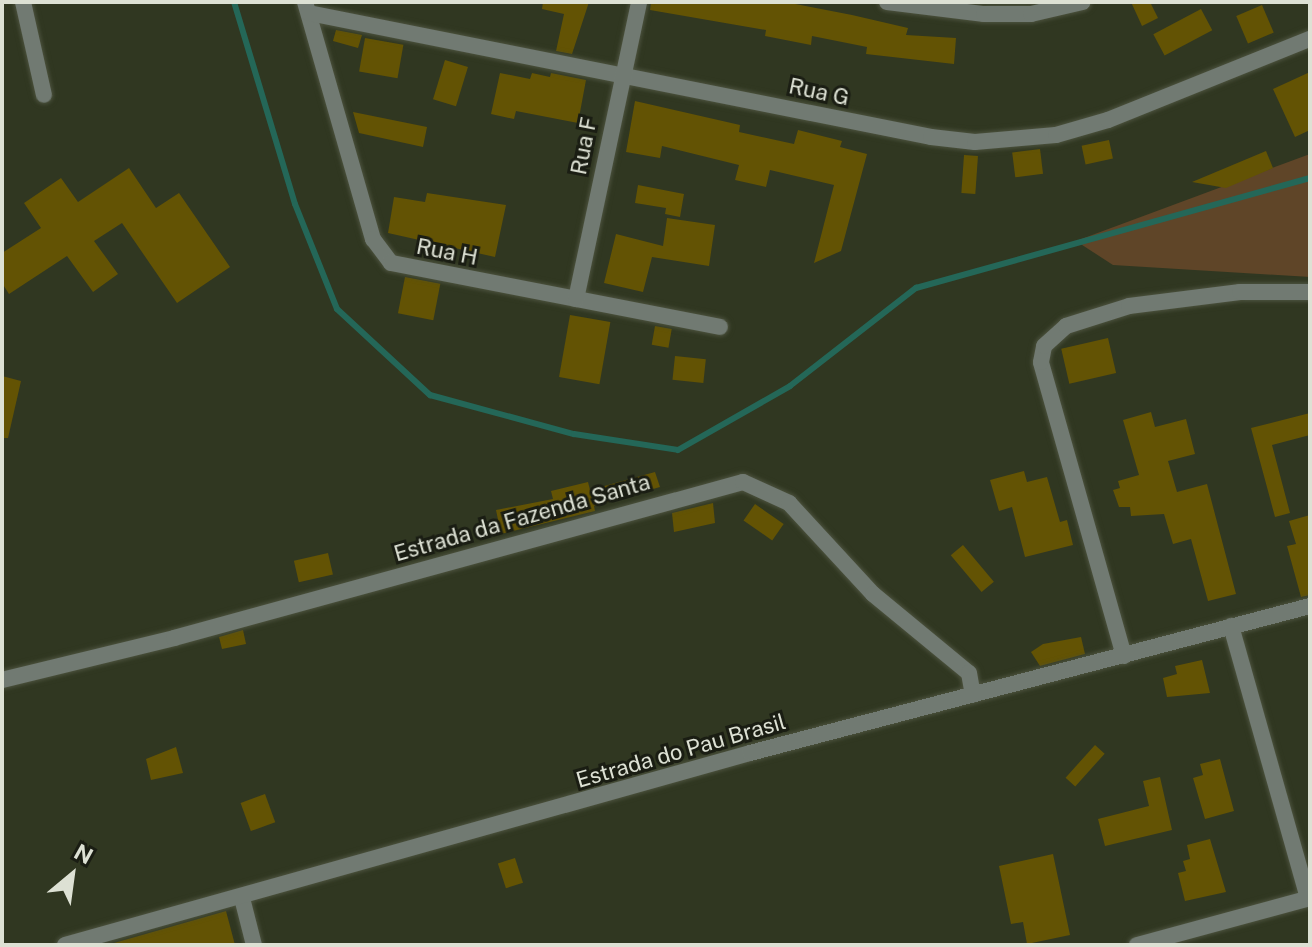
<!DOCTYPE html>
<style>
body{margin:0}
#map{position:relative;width:1312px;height:947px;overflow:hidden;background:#303721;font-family:"Public Sans",sans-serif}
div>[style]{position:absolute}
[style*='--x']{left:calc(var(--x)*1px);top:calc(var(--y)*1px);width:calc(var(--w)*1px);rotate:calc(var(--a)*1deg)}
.green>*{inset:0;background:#5f4528}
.stream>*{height:6px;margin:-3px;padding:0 3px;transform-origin:3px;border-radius:3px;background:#246758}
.building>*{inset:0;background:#635304;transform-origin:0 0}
.roads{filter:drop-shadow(0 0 2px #4c523e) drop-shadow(0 0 2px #4c523e)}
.minor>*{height:16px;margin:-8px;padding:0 8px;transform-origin:8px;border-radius:8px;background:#717a72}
span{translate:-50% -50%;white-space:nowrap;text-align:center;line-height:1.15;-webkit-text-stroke:6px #1a1d13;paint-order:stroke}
.street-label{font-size:22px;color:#dde1d4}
.frame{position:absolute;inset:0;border:4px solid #dde1d4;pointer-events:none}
.north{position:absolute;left:32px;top:835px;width:80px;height:80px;-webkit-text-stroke:6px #1a1d13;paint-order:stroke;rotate:29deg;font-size:22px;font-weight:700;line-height:32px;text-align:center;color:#dde1d4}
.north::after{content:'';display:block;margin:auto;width:28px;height:36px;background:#dde1d4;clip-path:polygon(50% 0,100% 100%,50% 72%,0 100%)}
</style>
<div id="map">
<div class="green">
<i style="clip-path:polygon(1310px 154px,1310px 277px,1113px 265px,1076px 241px)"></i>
</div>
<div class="stream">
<i style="--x:234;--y:2;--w:211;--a:73.2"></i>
<i style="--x:295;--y:204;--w:113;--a:68.2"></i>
<i style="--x:337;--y:309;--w:127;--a:42.8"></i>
<i style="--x:430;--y:395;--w:149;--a:15.2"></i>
<i style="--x:574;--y:434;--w:105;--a:8.7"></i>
<i style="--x:678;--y:450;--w:129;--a:-29.7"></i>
<i style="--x:790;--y:386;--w:160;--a:-37.9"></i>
<i style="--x:916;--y:288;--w:409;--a:-15.6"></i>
</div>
<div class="building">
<i style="clip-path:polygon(543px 2px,589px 2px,572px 54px,556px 51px,564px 14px,542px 9px)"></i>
<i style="clip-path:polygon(651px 2px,785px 2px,852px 15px,908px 28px,906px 35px,956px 38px,954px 64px,866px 54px,867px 47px,812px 36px,811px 45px,765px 36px,766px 30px,650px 10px)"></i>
<i style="clip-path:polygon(1131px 2px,1150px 2px,1158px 18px,1142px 26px)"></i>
<i style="left:1262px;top:5px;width:30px;height:28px;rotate:67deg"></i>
<i style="left:1201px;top:9px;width:24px;height:54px;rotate:62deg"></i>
<i style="clip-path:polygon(336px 30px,362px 35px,358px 48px,333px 41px)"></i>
<i style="left:365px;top:38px;width:39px;height:34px;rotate:10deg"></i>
<i style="left:445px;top:60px;width:24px;height:41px;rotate:17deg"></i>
<i style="clip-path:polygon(1310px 72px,1310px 130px,1295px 137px,1273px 89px)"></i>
<i style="clip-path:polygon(500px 73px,530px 79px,532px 73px,550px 77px,551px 73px,586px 80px,578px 123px,516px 111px,514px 119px,491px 114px)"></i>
<i style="clip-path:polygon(635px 101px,740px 125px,739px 132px,794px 144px,798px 130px,842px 141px,840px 147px,867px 154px,841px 251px,814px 263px,834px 185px,770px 170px,766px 187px,735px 180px,739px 165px,662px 146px,660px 158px,626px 152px)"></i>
<i style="clip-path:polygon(353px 112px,427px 127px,423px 147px,359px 133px)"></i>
<i style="left:1109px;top:140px;width:19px;height:28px;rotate:78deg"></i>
<i style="left:1040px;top:149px;width:25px;height:28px;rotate:83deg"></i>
<i style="clip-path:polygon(1266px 151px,1273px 168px,1226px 188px,1192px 182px)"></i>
<i style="left:964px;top:155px;width:14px;height:38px;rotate:4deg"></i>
<i style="clip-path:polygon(129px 168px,156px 208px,179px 193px,230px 267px,177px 303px,122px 223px,94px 241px,118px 274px,93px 292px,67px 256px,9px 294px,2px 283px,2px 253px,41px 228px,24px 203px,61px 178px,78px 202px)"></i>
<i style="clip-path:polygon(638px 185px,684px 194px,680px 217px,665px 214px,666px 208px,635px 203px)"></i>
<i style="clip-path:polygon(427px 193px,506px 205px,495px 257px,388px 233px,394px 197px,425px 202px)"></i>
<i style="clip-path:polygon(667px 218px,715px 225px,709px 266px,652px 257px,643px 292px,604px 283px,616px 234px,663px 246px)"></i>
<i style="left:405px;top:277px;width:36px;height:37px;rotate:11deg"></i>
<i style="left:570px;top:315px;width:41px;height:63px;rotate:10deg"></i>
<i style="left:655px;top:326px;width:17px;height:19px;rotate:10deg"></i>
<i style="left:1108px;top:338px;width:36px;height:48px;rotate:77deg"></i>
<i style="left:675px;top:356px;width:31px;height:24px;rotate:6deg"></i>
<i style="clip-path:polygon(2px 376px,21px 381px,8px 438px,2px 438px)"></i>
<i style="clip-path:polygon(1151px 412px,1155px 427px,1186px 419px,1195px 454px,1168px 461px,1177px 492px,1207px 484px,1236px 594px,1208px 601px,1191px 539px,1173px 544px,1164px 514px,1131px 516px,1130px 507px,1119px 507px,1113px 490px,1120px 488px,1118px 481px,1139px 475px,1123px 420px)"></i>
<i style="clip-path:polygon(1310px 413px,1310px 435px,1272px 445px,1290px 513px,1275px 517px,1251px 428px)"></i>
<i style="clip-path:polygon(1024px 471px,1027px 482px,1047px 477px,1060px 522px,1067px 520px,1073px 545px,1025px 557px,1012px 507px,999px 511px,990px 480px)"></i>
<i style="clip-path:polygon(655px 472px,660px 487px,594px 506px,595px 511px,501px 534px,496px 510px,553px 499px,551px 491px,588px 482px,590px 490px)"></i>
<i style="clip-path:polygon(713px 503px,715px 523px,674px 532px,672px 513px)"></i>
<i style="left:755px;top:504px;width:35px;height:20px;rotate:35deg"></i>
<i style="clip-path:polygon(1310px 515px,1310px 595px,1301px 597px,1287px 546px,1296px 544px,1289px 521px)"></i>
<i style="left:963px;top:545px;width:48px;height:16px;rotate:50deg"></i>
<i style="left:328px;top:553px;width:22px;height:35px;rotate:77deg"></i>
<i style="clip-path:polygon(243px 630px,246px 644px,222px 649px,219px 637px)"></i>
<i style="clip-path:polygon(1081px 637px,1085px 654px,1040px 666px,1031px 652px,1043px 644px)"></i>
<i style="clip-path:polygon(1202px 660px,1210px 693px,1167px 697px,1163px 678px,1177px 674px,1175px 666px)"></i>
<i style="left:1095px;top:745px;width:13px;height:44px;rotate:42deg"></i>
<i style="clip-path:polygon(176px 747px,183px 773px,151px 780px,146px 759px)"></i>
<i style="clip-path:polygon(1220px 759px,1234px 811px,1205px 819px,1193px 778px,1203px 775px,1200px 764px)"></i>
<i style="clip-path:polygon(1160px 777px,1172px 830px,1105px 846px,1098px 819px,1149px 806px,1143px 781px)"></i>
<i style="left:265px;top:794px;width:30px;height:26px;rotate:70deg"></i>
<i style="clip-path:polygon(1210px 839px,1226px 892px,1185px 901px,1178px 873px,1186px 871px,1183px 861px,1190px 859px,1187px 845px)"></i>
<i style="clip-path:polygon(1053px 854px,1070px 935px,1027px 944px,1023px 922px,1011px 924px,999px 866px)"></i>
<i style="left:515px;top:858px;width:26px;height:18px;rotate:72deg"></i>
<i style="clip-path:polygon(226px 911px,235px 945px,115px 945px,114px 943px)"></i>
</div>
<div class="roads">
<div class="minor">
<i style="--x:23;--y:2;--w:95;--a:77.3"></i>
<i style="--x:305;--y:2;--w:247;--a:74"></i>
<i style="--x:373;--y:239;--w:30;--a:53"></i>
<i style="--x:391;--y:263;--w:335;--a:11"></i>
<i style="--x:887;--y:2;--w:98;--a:7.1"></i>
<i style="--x:984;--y:14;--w:47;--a:0"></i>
<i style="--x:1031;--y:14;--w:53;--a:-13"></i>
<i style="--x:309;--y:13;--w:634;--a:11.27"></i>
<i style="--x:931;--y:137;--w:44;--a:6.5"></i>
<i style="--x:975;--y:142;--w:81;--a:-4.9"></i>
<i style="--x:1056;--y:135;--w:54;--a:-16.1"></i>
<i style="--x:1108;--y:120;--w:218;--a:-21.9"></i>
<i style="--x:576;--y:299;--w:304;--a:-78"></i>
<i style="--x:1231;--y:626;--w:283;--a:74.2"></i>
<i style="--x:1124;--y:656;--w:305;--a:-105.8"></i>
<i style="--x:1041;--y:362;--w:16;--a:-79"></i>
<i style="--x:1044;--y:346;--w:30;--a:-42"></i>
<i style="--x:1066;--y:326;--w:66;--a:-17.6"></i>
<i style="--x:1129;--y:306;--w:112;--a:-7.2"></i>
<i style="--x:1240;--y:292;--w:70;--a:0"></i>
<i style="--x:2;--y:680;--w:177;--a:-13.7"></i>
<i style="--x:174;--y:638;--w:590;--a:-15.33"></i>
<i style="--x:743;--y:482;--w:51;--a:24.5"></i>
<i style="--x:789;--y:503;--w:124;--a:47.3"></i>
<i style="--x:873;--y:594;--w:124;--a:39.5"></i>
<i style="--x:969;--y:673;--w:22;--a:80"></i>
<i style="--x:242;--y:898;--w:49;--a:75.7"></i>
<i style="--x:65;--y:945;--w:711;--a:-15.66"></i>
<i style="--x:750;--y:753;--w:579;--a:-14.71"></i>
<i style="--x:1137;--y:945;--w:179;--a:-15.2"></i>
</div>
</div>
<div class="street-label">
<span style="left:819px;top:92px;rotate:12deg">Rua G</span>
<span style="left:584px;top:146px;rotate:-79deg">Rua F</span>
<span style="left:447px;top:252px;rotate:11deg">Rua H</span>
<span style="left:522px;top:518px;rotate:-16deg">Estrada da Fazenda Santa</span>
<span style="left:681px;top:751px;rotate:-16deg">Estrada do Pau Brasil</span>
</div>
<div class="frame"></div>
<div class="north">N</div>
</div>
